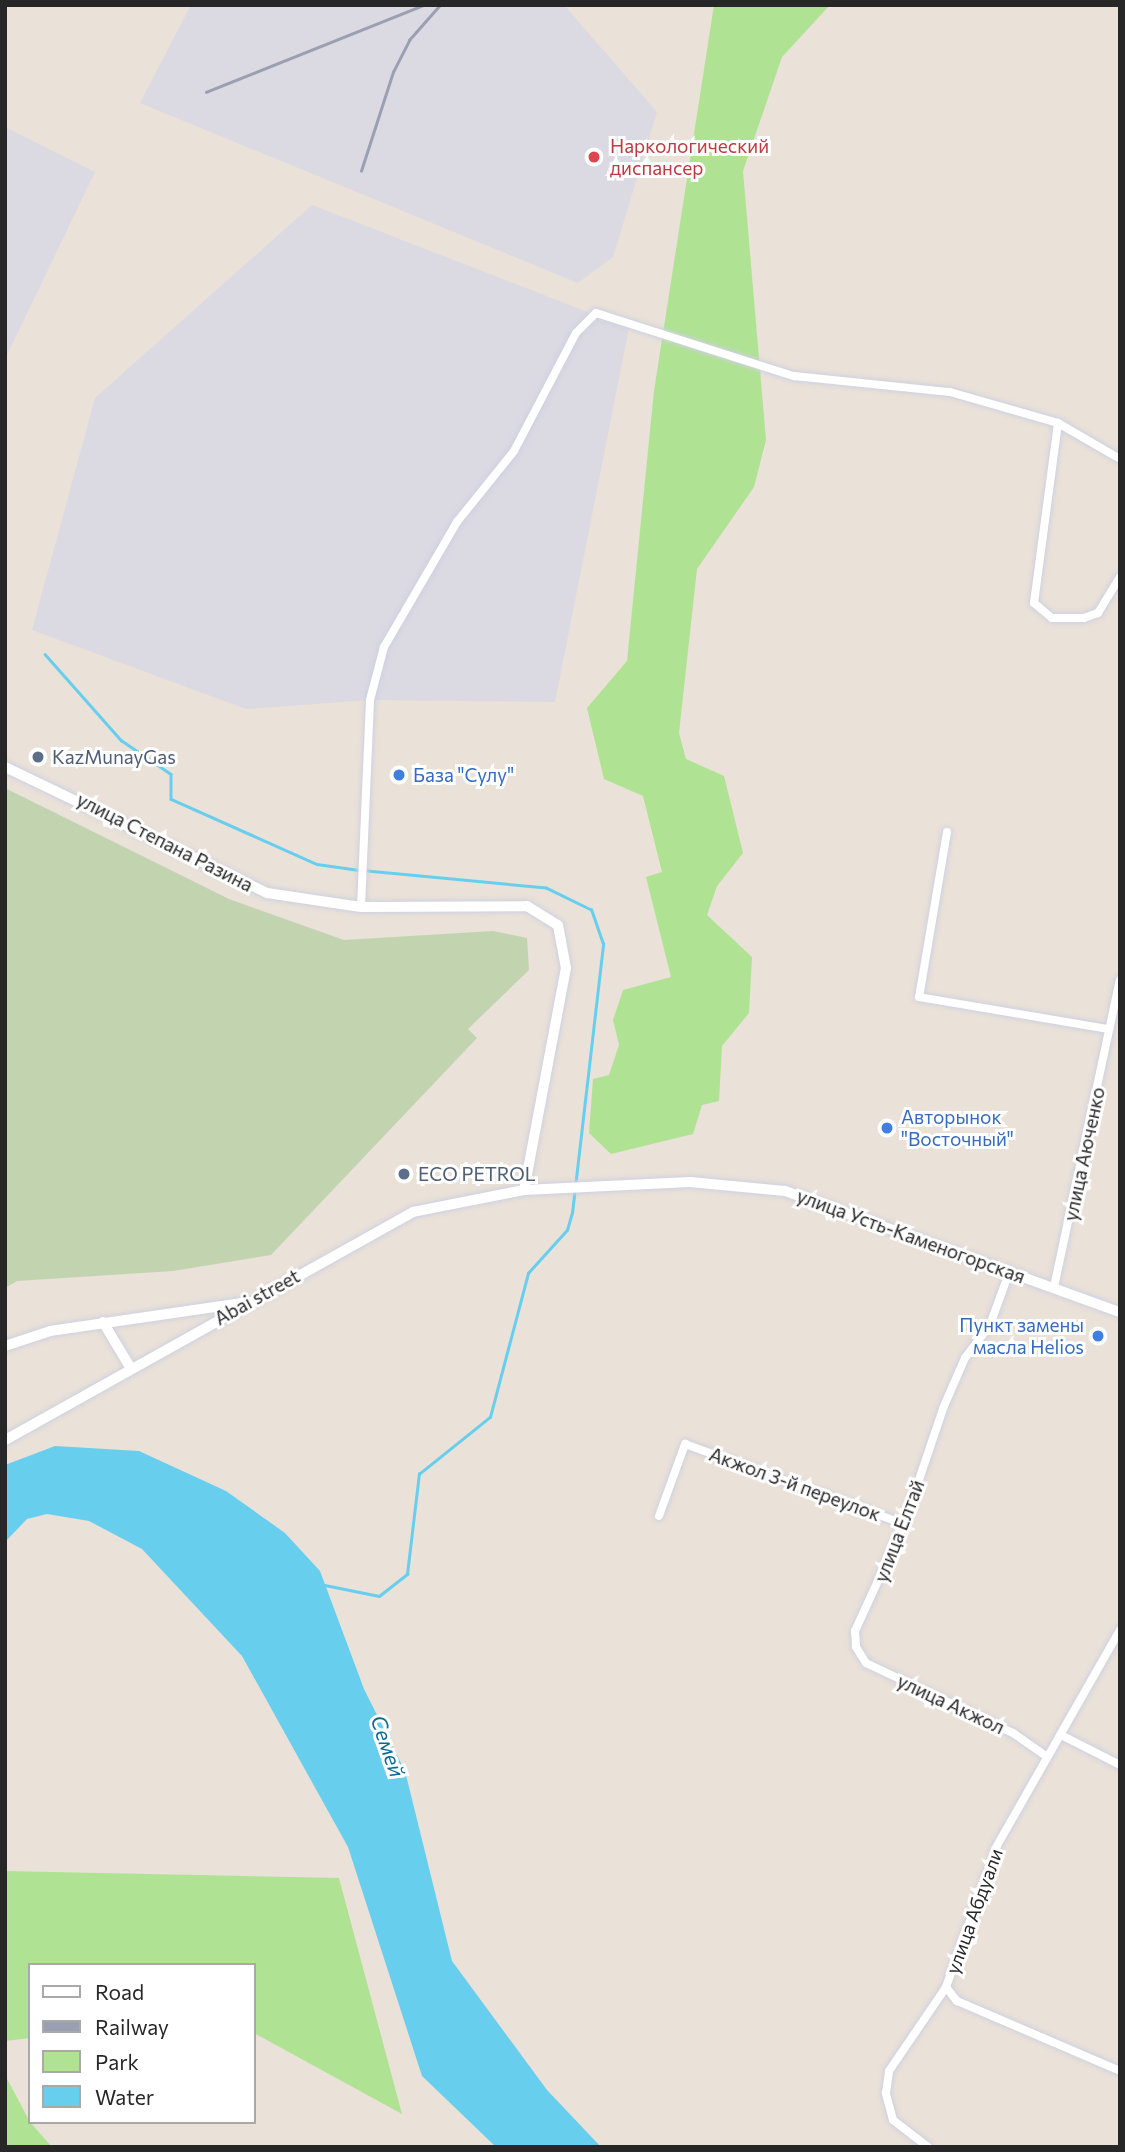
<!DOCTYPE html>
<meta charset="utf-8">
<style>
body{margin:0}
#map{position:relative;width:1125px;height:2152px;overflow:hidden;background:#eae1d8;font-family:Commissioner,sans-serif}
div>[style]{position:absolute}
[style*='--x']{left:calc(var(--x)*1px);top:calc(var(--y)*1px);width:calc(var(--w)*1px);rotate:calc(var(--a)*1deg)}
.industrial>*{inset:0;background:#dbd9e2}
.green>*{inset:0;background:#b0e293}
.cemetery>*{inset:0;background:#c2d4af}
.water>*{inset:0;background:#68ceee}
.stream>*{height:2.5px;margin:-1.25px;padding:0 1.25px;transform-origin:1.25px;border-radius:1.25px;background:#68ceee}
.roads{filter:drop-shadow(0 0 2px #cdd1e0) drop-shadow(0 0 2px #cdd1e0)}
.minor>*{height:8px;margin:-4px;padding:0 4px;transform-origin:4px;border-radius:4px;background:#fff}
.tertiary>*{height:10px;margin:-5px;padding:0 5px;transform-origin:5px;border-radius:5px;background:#fff}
.secondary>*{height:10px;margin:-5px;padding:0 5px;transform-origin:5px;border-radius:5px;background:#fff}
.rail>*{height:2.5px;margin:-1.25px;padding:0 1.25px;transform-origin:1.25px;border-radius:1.25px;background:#9b9fb2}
.dots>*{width:19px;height:19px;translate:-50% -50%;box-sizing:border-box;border:4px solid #fff;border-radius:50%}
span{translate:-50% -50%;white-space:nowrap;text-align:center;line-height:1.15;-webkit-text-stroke:6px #fff;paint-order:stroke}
.health-label{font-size:19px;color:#be3a42}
.left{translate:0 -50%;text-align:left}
.service-label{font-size:19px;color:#4e5e75}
.shop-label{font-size:19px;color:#366cbe}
.right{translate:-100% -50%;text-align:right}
.street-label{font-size:19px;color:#272727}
.water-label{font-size:21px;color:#0c6a95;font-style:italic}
.frame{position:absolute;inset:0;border:7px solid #272727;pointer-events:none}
.legend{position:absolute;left:28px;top:1963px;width:228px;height:161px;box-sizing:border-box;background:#fff;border:2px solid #a9a9a9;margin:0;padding:9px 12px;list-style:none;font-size:21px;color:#272727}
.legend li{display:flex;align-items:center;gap:14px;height:35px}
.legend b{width:35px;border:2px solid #a9a9a9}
</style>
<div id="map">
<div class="industrial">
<i style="clip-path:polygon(191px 5px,564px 5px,657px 112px,613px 257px,578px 283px,140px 103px)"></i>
<i style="clip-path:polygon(5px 127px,95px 172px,5px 359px)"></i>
<i style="clip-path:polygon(312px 205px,629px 328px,555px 702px,370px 700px,246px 709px,32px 630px,95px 398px)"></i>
</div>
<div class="green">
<i style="clip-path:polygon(714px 5px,830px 5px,782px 57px,743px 171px,766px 440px,754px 487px,697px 569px,679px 733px,686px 759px,724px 776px,743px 853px,717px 886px,707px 915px,752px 957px,749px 1013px,722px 1046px,719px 1101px,702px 1105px,693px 1134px,611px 1154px,589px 1133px,593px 1079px,609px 1075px,619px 1045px,613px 1020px,623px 990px,671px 977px,646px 877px,662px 872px,643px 796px,604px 779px,587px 708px,627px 661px,654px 391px)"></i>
<i style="clip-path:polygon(5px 1871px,339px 1878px,402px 2114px,254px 2033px,254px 1965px,30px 1965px,30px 2038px,5px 2041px)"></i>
<i style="clip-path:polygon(5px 2075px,30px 2122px,52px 2147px,5px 2147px)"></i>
</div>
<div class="cemetery">
<i style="clip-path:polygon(5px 788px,229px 899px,344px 940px,493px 931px,527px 938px,529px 970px,468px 1029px,477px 1038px,271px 1255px,173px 1271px,17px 1281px,5px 1288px)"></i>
</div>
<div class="water">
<i style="clip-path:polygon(55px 1446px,139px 1451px,226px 1491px,285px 1533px,320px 1571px,364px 1689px,405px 1771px,452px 1961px,547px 2090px,601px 2147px,496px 2147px,422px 2076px,348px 1847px,242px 1656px,142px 1549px,89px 1521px,47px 1514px,27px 1519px,5px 1542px,5px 1465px)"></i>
</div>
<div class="stream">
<i style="--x:45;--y:654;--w:115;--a:48.5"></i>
<i style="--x:121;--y:740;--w:60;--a:34.2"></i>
<i style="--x:171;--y:774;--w:25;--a:90"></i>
<i style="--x:171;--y:799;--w:160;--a:24"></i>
<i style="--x:317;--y:864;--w:42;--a:8.1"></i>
<i style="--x:325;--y:1585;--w:55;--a:11.5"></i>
<i style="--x:379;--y:1596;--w:36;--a:-38"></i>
<i style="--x:407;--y:1574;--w:101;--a:-83.2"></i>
<i style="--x:419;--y:1474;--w:91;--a:-38.8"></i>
<i style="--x:490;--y:1417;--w:149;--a:-75.2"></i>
<i style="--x:528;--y:1273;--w:58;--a:-47.8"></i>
<i style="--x:567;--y:1230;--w:18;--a:-74"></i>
<i style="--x:572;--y:1213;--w:271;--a:-83.4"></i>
<i style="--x:603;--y:944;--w:36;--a:-109"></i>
<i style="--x:591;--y:910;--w:50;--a:-153.9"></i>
<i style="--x:546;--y:888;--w:182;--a:-174.6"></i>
</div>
<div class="roads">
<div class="minor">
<i style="--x:1058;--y:423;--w:182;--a:97.6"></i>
<i style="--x:1034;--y:603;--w:23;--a:40"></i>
<i style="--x:1052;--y:618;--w:32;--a:0"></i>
<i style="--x:1084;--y:618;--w:15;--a:-20"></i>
<i style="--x:1098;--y:613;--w:42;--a:-58.6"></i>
<i style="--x:947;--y:832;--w:167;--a:99.6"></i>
<i style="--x:919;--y:997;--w:193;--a:9.6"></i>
<i style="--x:361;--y:907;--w:207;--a:-87.5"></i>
<i style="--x:370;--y:700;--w:55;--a:-75.2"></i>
<i style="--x:384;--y:647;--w:145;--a:-59.7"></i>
<i style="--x:457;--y:522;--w:91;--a:-51.2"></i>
<i style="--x:514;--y:451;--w:133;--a:-62.3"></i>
<i style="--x:576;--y:333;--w:28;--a:-45"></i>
<i style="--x:596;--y:313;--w:208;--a:17.7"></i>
<i style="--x:794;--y:376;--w:157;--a:5.9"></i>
<i style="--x:950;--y:392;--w:112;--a:16"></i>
<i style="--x:1058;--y:423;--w:72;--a:30.1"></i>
<i style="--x:1010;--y:1270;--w:59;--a:110"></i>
<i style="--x:990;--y:1325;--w:41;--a:127.1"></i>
<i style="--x:965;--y:1358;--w:52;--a:113.6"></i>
<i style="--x:944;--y:1406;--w:125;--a:108.7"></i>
<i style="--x:904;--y:1524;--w:118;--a:114.6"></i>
<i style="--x:855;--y:1631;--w:16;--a:86"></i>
<i style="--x:856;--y:1647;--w:19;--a:58"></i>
<i style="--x:866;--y:1663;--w:163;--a:25.5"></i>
<i style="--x:1013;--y:1733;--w:38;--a:35"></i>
<i style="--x:1054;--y:1287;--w:314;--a:-77.9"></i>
<i style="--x:659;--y:1516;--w:77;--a:-70.1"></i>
<i style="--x:685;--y:1444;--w:233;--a:20.1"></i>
<i style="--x:1120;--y:1630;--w:249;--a:119.7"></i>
<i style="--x:997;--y:1846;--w:150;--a:109.9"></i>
<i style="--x:946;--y:1987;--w:18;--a:52"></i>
<i style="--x:957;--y:2001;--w:177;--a:23.2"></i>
<i style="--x:1063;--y:1736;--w:64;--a:27"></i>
<i style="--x:928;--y:2147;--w:44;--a:-142.4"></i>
<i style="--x:893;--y:2120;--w:28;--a:-105"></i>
<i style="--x:886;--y:2093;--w:22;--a:-82"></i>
<i style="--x:889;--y:2071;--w:102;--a:-55.8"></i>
</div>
<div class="tertiary">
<i style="--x:524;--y:1190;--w:166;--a:-2.8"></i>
<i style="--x:690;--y:1182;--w:95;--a:5.4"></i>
<i style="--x:785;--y:1191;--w:356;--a:19.9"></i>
<i style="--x:103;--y:1322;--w:52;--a:59"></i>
<i style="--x:5;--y:1346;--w:47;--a:-18.4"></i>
<i style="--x:50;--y:1331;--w:201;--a:-8.3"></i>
</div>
<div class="secondary">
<i style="--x:5;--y:767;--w:291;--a:25.7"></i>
<i style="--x:267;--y:893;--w:95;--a:8.5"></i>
<i style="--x:361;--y:907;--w:166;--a:-0.3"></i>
<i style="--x:527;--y:906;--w:36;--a:32"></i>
<i style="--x:558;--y:925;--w:44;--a:79.5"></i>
<i style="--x:566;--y:968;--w:226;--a:100.7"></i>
<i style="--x:524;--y:1190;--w:113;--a:168.8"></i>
<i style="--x:413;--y:1212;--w:467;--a:150.8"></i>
</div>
</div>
<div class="rail">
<i style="--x:206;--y:92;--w:234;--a:-21.8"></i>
<i style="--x:361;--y:171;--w:104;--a:-72.1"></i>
<i style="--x:393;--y:72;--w:36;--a:-63"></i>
<i style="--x:409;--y:40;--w:47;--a:-48.5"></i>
</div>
<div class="dots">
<i style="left:594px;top:157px;background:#e0444e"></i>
<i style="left:38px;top:757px;background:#5c6f8a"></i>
<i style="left:399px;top:775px;background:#3f7fe0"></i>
<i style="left:887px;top:1128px;background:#3f7fe0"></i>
<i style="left:404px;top:1174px;background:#5c6f8a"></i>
<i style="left:1098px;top:1336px;background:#3f7fe0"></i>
</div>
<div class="health-label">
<span class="left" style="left:610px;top:157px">Наркологический<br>диспансер</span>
</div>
<div class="service-label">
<span class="left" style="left:52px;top:757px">KazMunayGas</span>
<span class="left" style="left:418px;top:1174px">ECO PETROL</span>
</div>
<div class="shop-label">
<span class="left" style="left:413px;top:775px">База "Сулу"</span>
<span class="left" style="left:901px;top:1128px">Авторынок<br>"Восточный"</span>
<span class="right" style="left:1084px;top:1336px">Пункт замены<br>масла Helios</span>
</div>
<div class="street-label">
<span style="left:165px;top:842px;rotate:27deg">улица Степана Разина</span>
<span style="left:1084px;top:1154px;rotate:-78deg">улица Аюченко</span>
<span style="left:911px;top:1236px;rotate:20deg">улица Усть-Каменогорская</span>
<span style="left:257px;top:1297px;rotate:-29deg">Abai street</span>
<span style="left:795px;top:1484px;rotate:20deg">Акжол 3-й переулок</span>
<span style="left:899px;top:1531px;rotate:-69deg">улица Елтай</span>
<span style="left:951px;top:1704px;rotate:25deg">улица Акжол</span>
<span style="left:974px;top:1911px;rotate:-70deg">улица Абдуали</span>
</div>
<div class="water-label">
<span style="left:388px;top:1746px;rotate:71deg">Семей</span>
</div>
<div class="frame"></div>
<ul class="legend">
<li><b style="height:9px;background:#fff"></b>Road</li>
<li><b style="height:9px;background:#9b9fb2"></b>Railway</li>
<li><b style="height:19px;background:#b0e293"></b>Park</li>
<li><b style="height:19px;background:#68ceee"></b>Water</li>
</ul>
</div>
